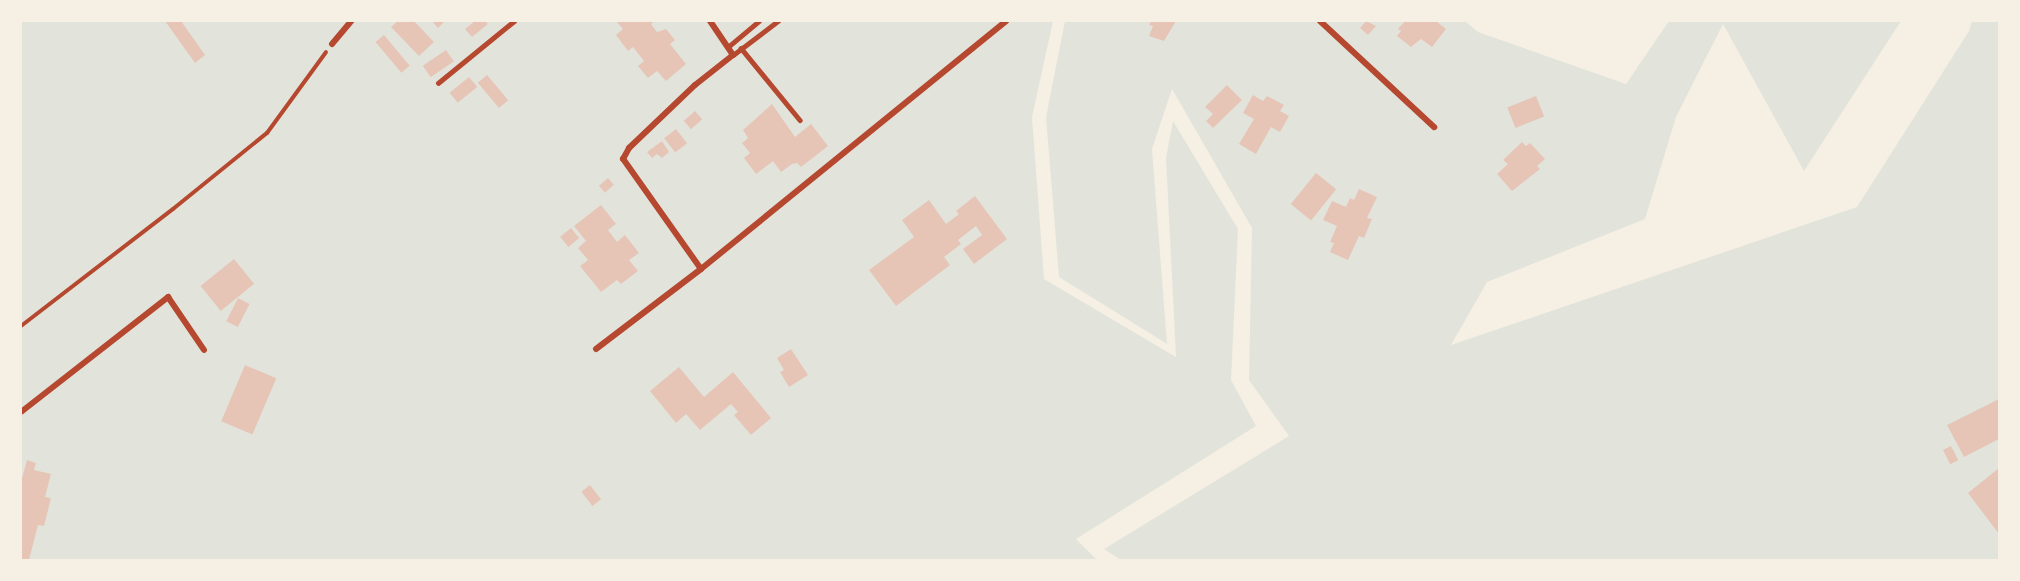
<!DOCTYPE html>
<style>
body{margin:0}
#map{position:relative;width:2020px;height:581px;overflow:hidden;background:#f6efe4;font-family:"DM Sans",sans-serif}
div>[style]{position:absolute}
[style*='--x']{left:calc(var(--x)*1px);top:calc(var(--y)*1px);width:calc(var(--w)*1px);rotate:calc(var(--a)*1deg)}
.green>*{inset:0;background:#e2e4dc}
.building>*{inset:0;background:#e6c5b7;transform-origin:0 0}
.path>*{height:4px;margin:-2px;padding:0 2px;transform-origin:2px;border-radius:2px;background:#b5482f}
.service>*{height:4.5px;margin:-2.25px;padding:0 2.25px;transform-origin:2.25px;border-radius:2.25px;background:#b5482f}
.minor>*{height:6px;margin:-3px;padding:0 3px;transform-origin:3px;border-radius:3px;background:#b5482f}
span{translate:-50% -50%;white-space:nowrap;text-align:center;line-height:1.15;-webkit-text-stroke:4.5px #f6efe4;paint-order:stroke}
.frame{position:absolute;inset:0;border:22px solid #f6efe4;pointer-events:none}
</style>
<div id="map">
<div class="green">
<i style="clip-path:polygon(21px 21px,1053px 21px,1032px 117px,1044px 279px,1176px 357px,1166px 158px,1173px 121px,1238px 229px,1231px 380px,1256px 426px,1076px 539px,1097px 560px,21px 560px)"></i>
<i style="clip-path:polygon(1065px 21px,1465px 21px,1478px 32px,1626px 84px,1669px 21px,1901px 21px,1804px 171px,1723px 24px,1676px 117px,1645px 219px,1487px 282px,1451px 345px,1857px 207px,1969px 31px,1972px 21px,1999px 21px,1999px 560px,1121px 560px,1104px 549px,1289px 436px,1249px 380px,1252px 228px,1172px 89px,1152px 149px,1167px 344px,1059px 277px,1046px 117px)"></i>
</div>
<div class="building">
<i style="clip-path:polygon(165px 21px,181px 21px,205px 55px,195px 63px)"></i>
<i style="clip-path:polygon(398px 21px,414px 21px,434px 42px,419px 56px,391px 27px)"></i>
<i style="clip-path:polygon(432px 21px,445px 21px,438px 28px)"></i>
<i style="clip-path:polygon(475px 21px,485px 21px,488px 24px,472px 37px,465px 29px)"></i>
<i style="clip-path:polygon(616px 21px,655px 21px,651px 24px,657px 32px,666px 29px,675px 40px,670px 44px,686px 64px,666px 81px,657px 71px,648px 78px,638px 66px,644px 61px,633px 47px,628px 51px,616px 35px,623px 29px)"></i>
<i style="clip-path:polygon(1151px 21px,1176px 21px,1164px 41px,1149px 36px,1153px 26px,1149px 25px)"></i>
<i style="clip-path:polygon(1366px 21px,1376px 26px,1368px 35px,1360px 28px)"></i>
<i style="clip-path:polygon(1405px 21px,1436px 21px,1446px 29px,1432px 47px,1421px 39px,1411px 47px,1397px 36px,1401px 31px,1398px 29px)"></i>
<i style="left:384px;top:35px;width:40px;height:11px;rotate:50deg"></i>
<i style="left:446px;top:50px;width:14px;height:28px;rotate:56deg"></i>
<i style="left:487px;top:75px;width:33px;height:12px;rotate:50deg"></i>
<i style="left:469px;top:77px;width:13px;height:25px;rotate:51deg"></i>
<i style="clip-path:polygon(1227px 85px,1242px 100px,1213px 128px,1206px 121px,1213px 114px,1205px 107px)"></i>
<i style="clip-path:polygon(1253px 95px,1263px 101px,1267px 96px,1284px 105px,1280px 111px,1289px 116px,1280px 132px,1271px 127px,1256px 154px,1239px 144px,1254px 119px,1243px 113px)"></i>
<i style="left:1536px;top:96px;width:22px;height:31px;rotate:68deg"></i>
<i style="clip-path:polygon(772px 104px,795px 137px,811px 124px,828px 146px,801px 167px,797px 163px,792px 164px,781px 172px,773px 161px,756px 174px,744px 158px,750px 153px,742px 143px,748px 138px,743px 130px)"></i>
<i style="left:695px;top:111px;width:11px;height:15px;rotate:49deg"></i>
<i style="left:676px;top:129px;width:18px;height:15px;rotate:52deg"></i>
<i style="clip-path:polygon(662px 141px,669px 152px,662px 158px,657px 154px,652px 158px,647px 152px)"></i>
<i style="clip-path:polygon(1522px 142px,1526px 146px,1530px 143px,1545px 159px,1537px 166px,1540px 169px,1512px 191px,1497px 174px,1508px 164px,1503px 160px)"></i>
<i style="left:1316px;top:173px;width:26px;height:40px;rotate:39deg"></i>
<i style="left:608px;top:178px;width:9px;height:12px;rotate:49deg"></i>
<i style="clip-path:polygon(1359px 189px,1377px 197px,1367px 218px,1372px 219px,1364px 238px,1359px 236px,1348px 260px,1330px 252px,1334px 243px,1330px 242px,1337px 226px,1323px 220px,1332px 201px,1346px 207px,1350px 198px,1354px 200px)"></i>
<i style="clip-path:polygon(975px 196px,1007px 239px,974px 264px,963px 249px,982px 235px,976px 226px,958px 240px,961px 244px,944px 257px,950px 265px,896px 306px,869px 270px,914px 237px,902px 220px,929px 200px,946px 224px,959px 214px,956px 211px)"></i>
<i style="clip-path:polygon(601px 205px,616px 224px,608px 230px,617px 242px,625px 235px,639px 253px,629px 260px,638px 271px,621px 284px,617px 280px,601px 292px,580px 266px,588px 260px,578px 248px,586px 241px,574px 226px)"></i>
<i style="left:571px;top:228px;width:13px;height:14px;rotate:51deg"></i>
<i style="left:234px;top:259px;width:32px;height:43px;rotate:51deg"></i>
<i style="left:238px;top:298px;width:13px;height:26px;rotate:27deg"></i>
<i style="clip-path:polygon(791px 349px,808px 375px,789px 387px,780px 372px,784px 370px,777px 358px)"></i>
<i style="left:245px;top:365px;width:34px;height:61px;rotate:23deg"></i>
<i style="clip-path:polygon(679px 367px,704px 397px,733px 372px,771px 418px,751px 435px,734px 415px,738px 412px,731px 404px,700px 430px,686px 414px,676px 423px,650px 391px)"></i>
<i style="clip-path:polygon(1999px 399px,1999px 439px,1964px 457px,1947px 425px)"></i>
<i style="left:1951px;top:446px;width:16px;height:9px;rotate:63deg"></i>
<i style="clip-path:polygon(27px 460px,36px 463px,34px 470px,51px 474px,45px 497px,51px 498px,44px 526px,38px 525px,29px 560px,21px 560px,21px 482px)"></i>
<i style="clip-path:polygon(1999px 468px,1999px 534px,1968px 493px)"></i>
<i style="left:590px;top:485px;width:18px;height:11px;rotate:52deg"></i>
</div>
<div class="path">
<i style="--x:21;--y:326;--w:192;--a:-37.6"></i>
<i style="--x:173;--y:209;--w:121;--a:-39"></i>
<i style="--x:267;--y:133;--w:100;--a:-53.9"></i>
</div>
<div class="service">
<i style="--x:728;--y:47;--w:40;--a:-40"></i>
<i style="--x:741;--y:48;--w:93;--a:50.7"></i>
<i style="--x:733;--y:55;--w:56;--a:-37.1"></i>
<i style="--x:438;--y:83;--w:98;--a:-39.2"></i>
</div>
<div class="minor">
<i style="--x:1320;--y:21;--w:156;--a:42.9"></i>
<i style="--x:332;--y:44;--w:30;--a:-50"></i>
<i style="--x:701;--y:269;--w:393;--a:-39.1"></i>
<i style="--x:596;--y:349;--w:132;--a:-37.3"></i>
<i style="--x:701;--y:269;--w:135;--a:-125.3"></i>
<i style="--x:623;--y:159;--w:13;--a:-61"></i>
<i style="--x:629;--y:148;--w:91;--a:-43.7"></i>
<i style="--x:695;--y:85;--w:48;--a:-38.3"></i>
<i style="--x:733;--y:55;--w:41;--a:-124.1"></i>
<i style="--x:21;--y:412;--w:187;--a:-38"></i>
<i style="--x:168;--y:297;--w:64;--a:55.8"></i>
</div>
<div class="frame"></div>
</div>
